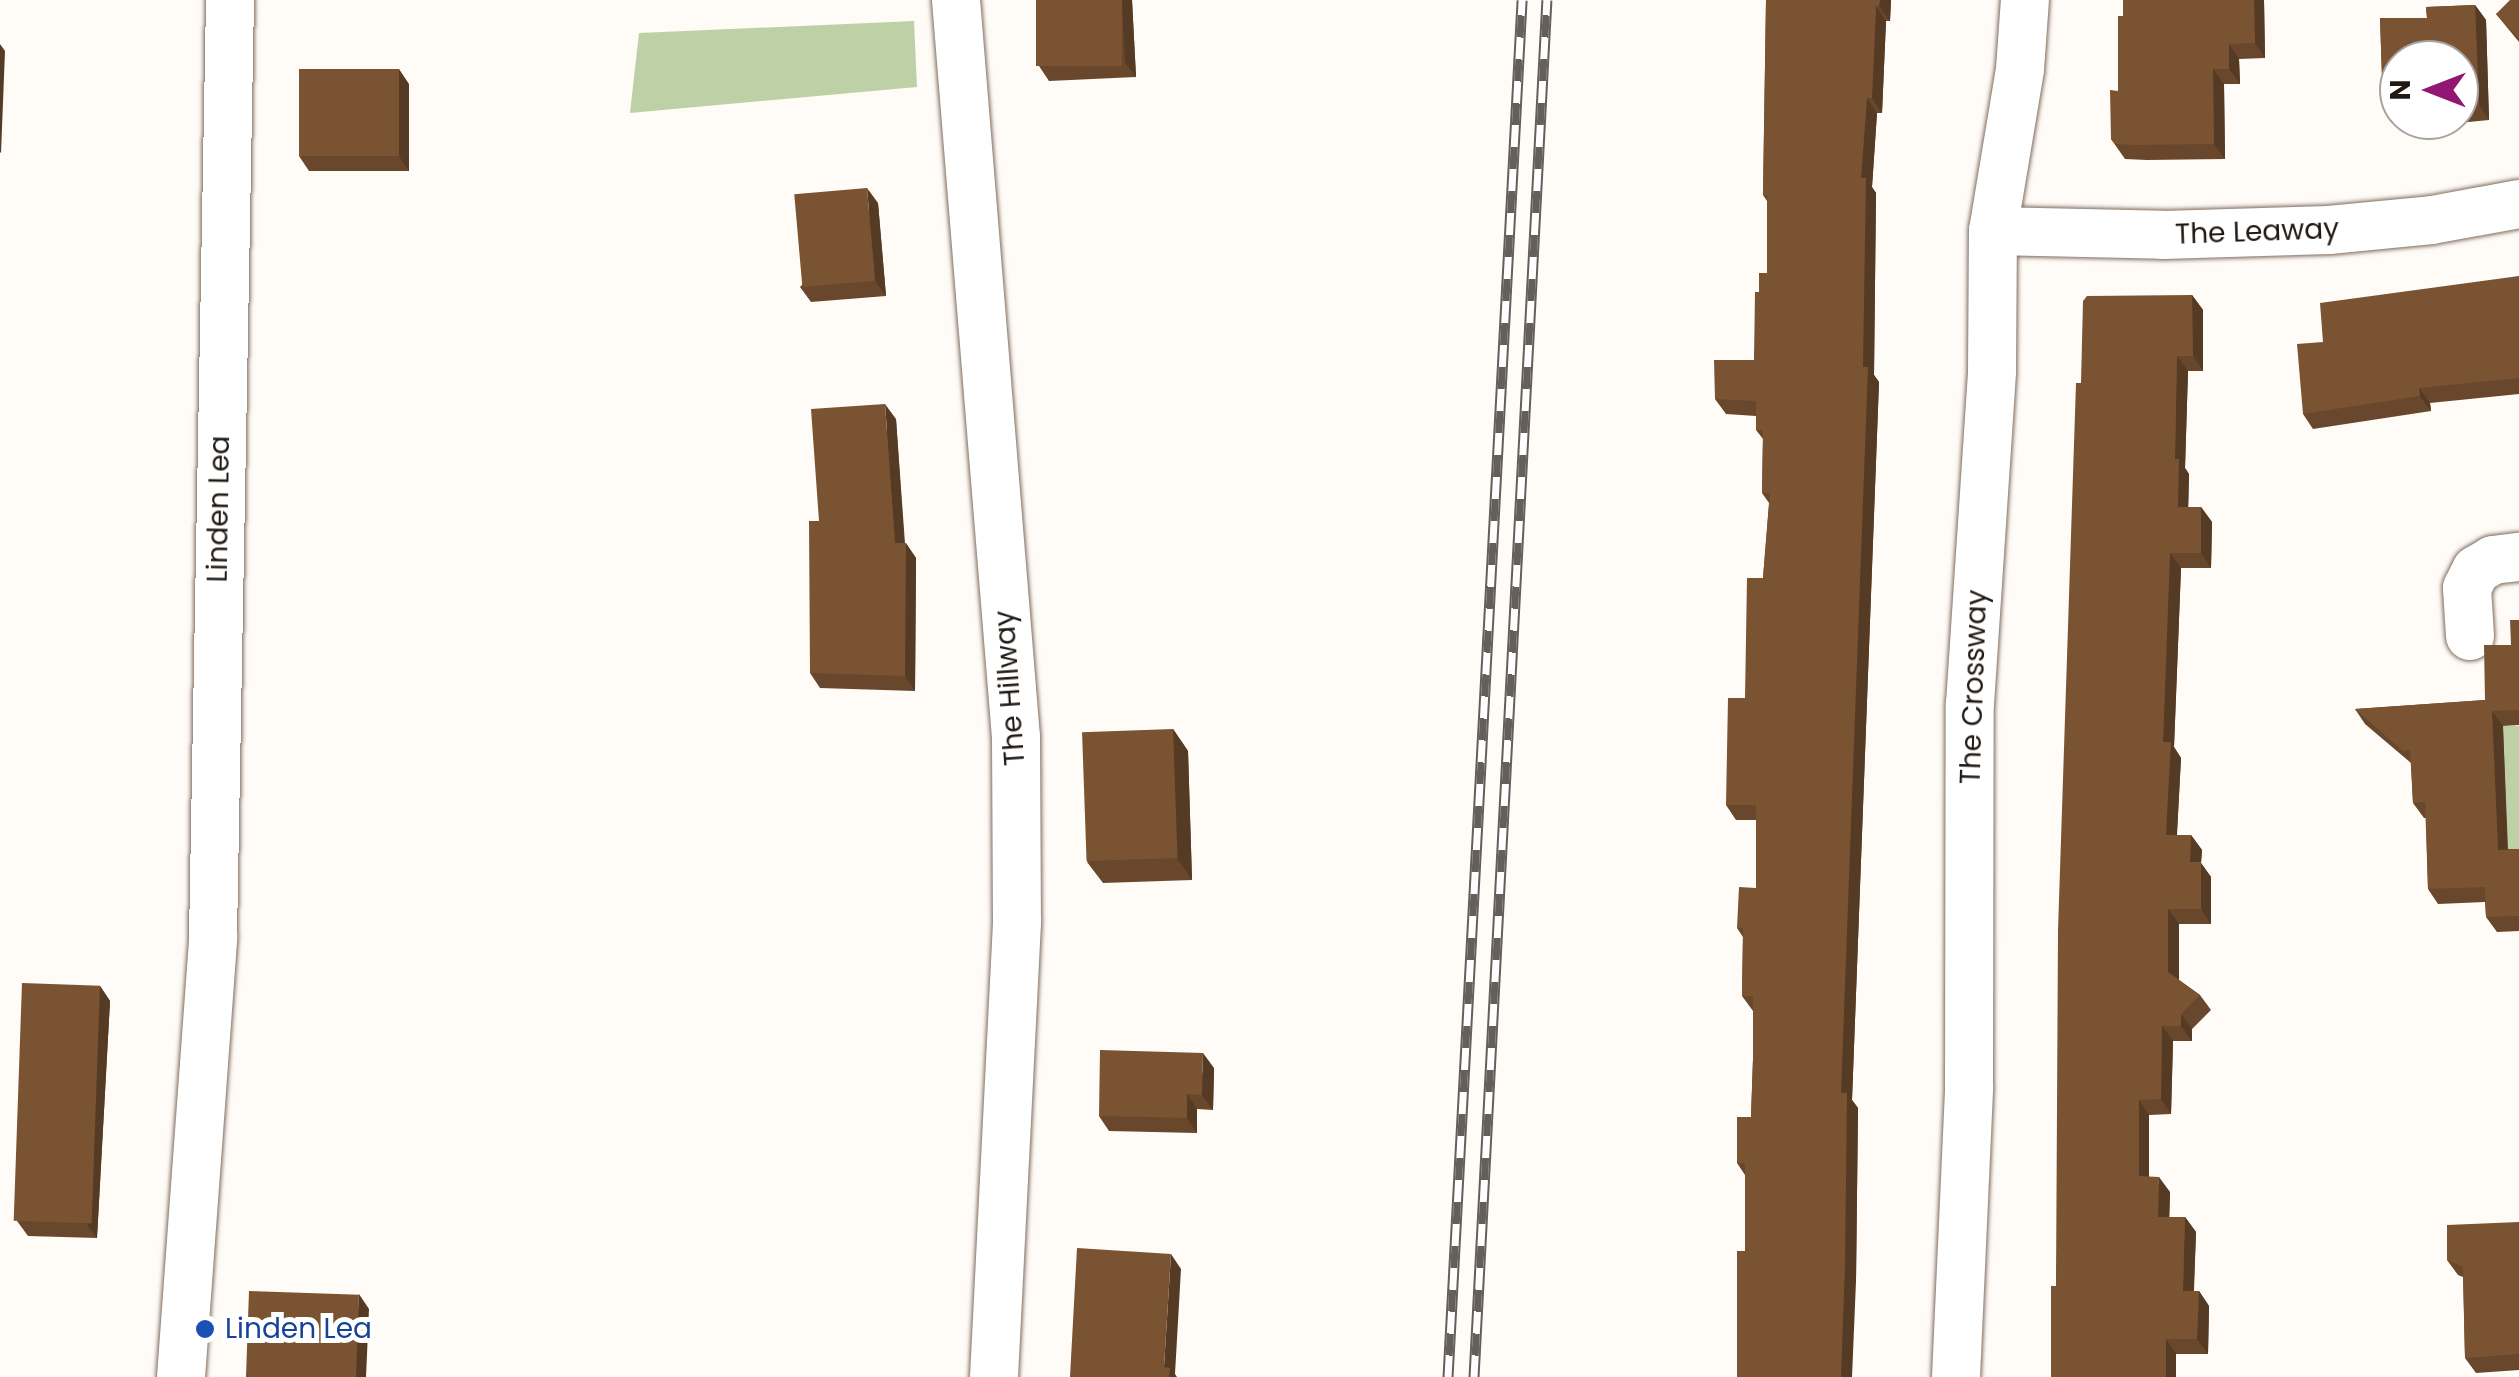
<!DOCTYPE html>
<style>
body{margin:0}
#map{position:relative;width:2519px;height:1377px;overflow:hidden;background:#fffbf7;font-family:Poppins,sans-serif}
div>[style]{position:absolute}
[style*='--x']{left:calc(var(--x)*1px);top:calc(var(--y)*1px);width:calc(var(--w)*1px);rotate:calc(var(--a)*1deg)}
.green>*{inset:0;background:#bed1a6}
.roads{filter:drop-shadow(0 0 2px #7f6d5e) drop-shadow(0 0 2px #7f6d5e)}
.street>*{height:48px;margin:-24px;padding:0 24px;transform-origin:24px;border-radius:24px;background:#fff}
.rail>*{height:11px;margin-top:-5.5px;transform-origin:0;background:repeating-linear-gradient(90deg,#fff 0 22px,#655f5a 0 44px);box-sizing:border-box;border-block:2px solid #655f5a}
.wall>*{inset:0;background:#69472c}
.shaded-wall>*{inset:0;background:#553a24}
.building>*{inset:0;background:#7a5333;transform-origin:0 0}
.dots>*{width:28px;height:28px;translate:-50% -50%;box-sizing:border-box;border:5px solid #fff;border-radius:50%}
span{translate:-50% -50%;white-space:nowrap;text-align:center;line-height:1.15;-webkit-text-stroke:10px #fff;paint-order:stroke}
.street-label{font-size:28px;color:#201913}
.transit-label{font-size:28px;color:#164399}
.left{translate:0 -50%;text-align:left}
.north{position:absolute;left:2379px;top:40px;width:100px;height:100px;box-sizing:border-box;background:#fff;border:2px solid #a6a3a1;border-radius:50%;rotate:270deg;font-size:28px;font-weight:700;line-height:40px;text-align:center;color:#201913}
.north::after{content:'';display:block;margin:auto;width:35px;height:45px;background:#921773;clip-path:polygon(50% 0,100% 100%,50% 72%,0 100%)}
</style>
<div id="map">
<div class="green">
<i style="clip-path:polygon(914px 21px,917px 87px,630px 113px,639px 33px)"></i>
<i style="clip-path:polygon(2503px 726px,2519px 726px,2519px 866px,2508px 867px)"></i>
</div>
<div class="roads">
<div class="street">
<i style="--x:956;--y:0;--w:739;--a:85.35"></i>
<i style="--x:1016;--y:737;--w:186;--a:89.7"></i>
<i style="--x:1017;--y:923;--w:455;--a:92.9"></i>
<i style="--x:1993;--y:231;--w:170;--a:1.3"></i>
<i style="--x:2163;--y:235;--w:166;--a:-1.7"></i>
<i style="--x:2329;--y:230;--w:103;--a:-5.5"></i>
<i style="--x:2432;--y:220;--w:88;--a:-10.4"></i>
<i style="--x:2470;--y:636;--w:48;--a:-93.6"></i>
<i style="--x:2467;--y:588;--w:20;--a:-63"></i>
<i style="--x:2476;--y:570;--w:20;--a:-30"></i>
<i style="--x:2493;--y:560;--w:26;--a:-7"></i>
<i style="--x:181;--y:1377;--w:441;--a:-85.8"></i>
<i style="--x:213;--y:937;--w:937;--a:-88.96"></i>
<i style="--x:1956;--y:1377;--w:291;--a:-87.4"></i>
<i style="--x:1969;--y:1086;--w:382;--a:-89.9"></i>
<i style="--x:1970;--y:704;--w:334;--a:-86.2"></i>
<i style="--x:1992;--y:371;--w:140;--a:-89.6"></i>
<i style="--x:1993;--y:231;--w:164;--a:-80.5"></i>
<i style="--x:2020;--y:69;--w:69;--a:-85.9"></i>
</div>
</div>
<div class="rail">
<i style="--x:1448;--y:1377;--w:1379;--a:-86.92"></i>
<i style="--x:1474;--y:1377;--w:1379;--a:-86.97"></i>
</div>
<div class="wall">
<i style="clip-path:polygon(1036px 0,1132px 0,1136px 77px,1049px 81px,1039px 66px)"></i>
<i style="clip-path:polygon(1766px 0,1891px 0,1890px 21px,1886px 21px,1882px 113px,1877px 113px,1872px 187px,1876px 193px,1874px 375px,1879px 382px,1852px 1100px,1858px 1108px,1856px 1281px,1745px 1251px,1745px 1175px,1737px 1163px,1751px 1117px,1753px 1059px,1753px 1011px,1742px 996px,1743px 937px,1737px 928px,1756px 888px,1756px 820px,1736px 820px,1726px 805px,1745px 698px,1763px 578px,1769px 503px,1762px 493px,1763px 439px,1756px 430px,1756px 416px,1726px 414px,1715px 399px,1754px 360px,1759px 292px,1767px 273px,1767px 201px,1763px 195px)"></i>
<i style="clip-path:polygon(2264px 0,2265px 58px,2239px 59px,2240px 84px,2224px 84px,2225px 159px,2147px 160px,2125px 159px,2111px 139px,2118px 91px,2123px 16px)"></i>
<i style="clip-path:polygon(2519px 0,2519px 42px,2496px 14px)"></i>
<i style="clip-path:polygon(evenodd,2475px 5px,2486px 20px,2489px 120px,2417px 127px,2414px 122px,2393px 122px,2383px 107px,2380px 18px,2427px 18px,2426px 7px,2475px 5px,2399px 60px,2459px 60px,2459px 120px,2399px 120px,2399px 60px)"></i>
<i style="clip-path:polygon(409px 84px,409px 171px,309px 171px,299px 156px)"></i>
<i style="clip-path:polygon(878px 203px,886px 296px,811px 302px,800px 287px)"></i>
<i style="clip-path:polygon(2519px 276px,2519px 394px,2430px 403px,2431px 411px,2313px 429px,2303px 414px,2323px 342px)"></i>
<i style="clip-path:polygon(2192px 295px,2203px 310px,2203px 371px,2188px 371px,2185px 468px,2189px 474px,2188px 507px,2201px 507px,2212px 522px,2211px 568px,2181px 568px,2174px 747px,2181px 758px,2177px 835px,2191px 835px,2202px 850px,2201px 863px,2211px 877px,2211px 924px,2179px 924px,2179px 980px,2200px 995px,2211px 1010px,2192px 1029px,2192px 1041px,2173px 1041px,2171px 1114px,2149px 1115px,2149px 1177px,2170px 1192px,2169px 1217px,2185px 1217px,2196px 1232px,2194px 1291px,2199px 1291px,2209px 1306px,2208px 1354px,2176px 1354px,2176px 1377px,2056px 1286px,2081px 383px)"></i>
<i style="clip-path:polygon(896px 419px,905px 543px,916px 558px,915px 691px,820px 688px,810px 673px,819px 521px)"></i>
<i style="clip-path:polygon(2519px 620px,2519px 725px,2503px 726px,2508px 849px,2519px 849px,2519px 931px,2497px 932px,2486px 917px,2485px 902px,2438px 904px,2428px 889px,2426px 818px,2424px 818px,2413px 803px,2411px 763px,2365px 724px,2355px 709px,2485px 700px,2511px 645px)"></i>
<i style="clip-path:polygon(1173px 729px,1188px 751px,1192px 880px,1103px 883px,1087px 862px)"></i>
<i style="clip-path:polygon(100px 986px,110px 1001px,97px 1238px,28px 1236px,17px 1221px)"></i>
<i style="clip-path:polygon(1214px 1068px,1213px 1110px,1197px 1109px,1197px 1133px,1109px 1131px,1099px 1116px)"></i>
<i style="clip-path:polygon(2519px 1222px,2519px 1370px,2476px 1373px,2465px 1358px,2463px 1277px,2458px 1275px,2447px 1260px)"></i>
</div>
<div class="shaded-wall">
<i style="clip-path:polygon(1122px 0,1132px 0,1136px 77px,1125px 62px)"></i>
<i style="clip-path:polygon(1880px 0,1891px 0,1890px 21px,1879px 6px)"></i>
<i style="clip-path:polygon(2254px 0,2264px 0,2265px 58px,2255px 43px)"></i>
<i style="clip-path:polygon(2475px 5px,2486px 20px,2489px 120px,2479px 105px)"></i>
<i style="clip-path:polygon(1876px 6px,1886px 21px,1882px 113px,1872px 98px)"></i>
<i style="clip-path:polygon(0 44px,5px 51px,1px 153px,0 152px)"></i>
<i style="clip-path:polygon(2229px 44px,2239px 59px,2240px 84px,2229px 69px)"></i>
<i style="clip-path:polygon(399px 69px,409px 84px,409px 171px,399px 156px)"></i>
<i style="clip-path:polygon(2213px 69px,2224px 84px,2225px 159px,2214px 144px)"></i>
<i style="clip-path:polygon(1867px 98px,1877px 113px,1872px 187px,1876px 193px,1874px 375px,1879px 382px,1852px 1100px,1858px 1108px,1856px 1281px,1852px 1377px,1841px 1377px,1841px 1093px,1863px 367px,1861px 178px)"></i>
<i style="clip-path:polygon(867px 188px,878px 203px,886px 296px,875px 281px)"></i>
<i style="clip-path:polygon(2192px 295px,2203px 310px,2203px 371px,2193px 356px)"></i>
<i style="clip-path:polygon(2177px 356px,2188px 371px,2185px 468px,2189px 474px,2188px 522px,2178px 507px,2175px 459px)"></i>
<i style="clip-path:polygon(2419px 388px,2430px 403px,2431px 411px,2420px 396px)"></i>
<i style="clip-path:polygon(885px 404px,896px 419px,905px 553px,906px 543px,916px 558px,915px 691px,905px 676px)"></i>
<i style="clip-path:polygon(2201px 507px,2212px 522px,2211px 568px,2201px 553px)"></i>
<i style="clip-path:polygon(2170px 553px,2181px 568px,2174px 747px,2181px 758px,2176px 850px,2166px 835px,2163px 742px)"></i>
<i style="clip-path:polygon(2492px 711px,2503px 726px,2508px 865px,2498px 850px)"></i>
<i style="clip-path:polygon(1173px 729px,1188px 751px,1192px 880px,1177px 858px)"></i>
<i style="clip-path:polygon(2191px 835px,2202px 850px,2201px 863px,2211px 877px,2211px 924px,2201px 909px,2190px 862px)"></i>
<i style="clip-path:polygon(2168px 909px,2179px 924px,2179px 988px,2168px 972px)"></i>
<i style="clip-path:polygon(100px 986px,110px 1001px,97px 1238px,86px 1223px)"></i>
<i style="clip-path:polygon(2181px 1014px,2192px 1029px,2192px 1041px,2181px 1026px)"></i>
<i style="clip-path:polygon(2162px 1026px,2173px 1041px,2171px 1114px,2161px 1099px)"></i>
<i style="clip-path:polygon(1203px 1053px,1214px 1068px,1213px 1110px,1202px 1095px)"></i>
<i style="clip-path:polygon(1187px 1094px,1197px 1109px,1197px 1133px,1187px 1118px)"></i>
<i style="clip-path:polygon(2139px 1100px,2149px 1115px,2149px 1191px,2139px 1176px)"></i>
<i style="clip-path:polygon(2159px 1177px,2170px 1192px,2169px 1232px,2158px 1217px)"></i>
<i style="clip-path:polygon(2185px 1217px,2196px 1232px,2193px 1306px,2183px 1291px)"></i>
<i style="clip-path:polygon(1171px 1254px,1181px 1269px,1175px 1374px,1177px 1377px,1169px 1377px,1164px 1367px)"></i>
<i style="clip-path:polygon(2199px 1291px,2209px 1306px,2208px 1354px,2197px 1339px)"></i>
<i style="clip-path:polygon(359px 1294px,369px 1309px,366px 1377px,354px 1377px)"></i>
<i style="clip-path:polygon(2166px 1339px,2176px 1354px,2176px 1377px,2166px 1377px)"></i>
</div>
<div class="building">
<i style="left:1036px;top:0;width:86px;height:66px"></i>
<i style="clip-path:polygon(1766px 0,1880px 0,1879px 6px,1876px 6px,1872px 98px,1867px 98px,1861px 178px,1866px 178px,1863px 367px,1868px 367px,1841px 1093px,1847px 1093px,1845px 1266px,1841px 1377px,1737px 1377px,1737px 1251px,1745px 1251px,1745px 1163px,1737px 1163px,1737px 1117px,1751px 1117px,1753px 1059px,1753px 996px,1742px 996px,1743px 928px,1737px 928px,1739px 887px,1756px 888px,1756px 805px,1726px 805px,1728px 698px,1745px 698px,1747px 578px,1763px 578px,1770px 493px,1762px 493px,1763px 430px,1756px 430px,1756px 401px,1715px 399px,1714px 360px,1754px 360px,1755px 292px,1759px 292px,1759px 273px,1767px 273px,1767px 196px,1763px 195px)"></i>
<i style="clip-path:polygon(2123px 0,2254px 0,2255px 43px,2229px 44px,2229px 69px,2213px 69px,2214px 144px,2136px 145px,2115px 144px,2111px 139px,2110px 90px,2118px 91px,2118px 16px,2123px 16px)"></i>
<i style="clip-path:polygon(2510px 0,2519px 0,2519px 39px,2496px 14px)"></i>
<i style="clip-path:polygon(2475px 5px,2479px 105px,2459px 107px,2459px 60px,2399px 60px,2399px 107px,2383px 107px,2380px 18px,2427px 18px,2426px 7px)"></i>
<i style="left:299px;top:69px;width:100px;height:87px"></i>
<i style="left:867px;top:188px;width:93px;height:73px;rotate:85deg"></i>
<i style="clip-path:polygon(2519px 276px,2519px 378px,2419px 388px,2420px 396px,2303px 414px,2297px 344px,2323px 342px,2320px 303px)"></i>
<i style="clip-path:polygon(2192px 295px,2193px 356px,2177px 356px,2175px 459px,2179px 459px,2178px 507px,2201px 507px,2201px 553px,2170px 553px,2163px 742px,2171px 742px,2166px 835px,2191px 835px,2190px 862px,2201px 862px,2201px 909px,2168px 909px,2168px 972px,2200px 995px,2181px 1014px,2181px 1026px,2162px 1026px,2161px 1099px,2139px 1100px,2139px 1176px,2159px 1177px,2158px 1217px,2185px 1217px,2183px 1291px,2199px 1291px,2197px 1339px,2166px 1339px,2166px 1377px,2051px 1377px,2051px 1286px,2056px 1286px,2058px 931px,2076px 383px,2081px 383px,2083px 301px,2087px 296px)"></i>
<i style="clip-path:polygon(885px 404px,895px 543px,906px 543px,905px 676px,810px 673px,809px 521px,819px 521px,811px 409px)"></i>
<i style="clip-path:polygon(2510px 620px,2519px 620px,2519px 710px,2492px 711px,2498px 850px,2519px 849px,2519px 916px,2486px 917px,2485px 887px,2428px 889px,2425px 802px,2413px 803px,2410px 750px,2403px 751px,2355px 709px,2485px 700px,2484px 645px,2511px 645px)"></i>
<i style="left:1173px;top:729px;width:129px;height:91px;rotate:88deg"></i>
<i style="left:22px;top:983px;width:78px;height:238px;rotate:2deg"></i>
<i style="clip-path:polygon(1100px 1050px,1203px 1053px,1202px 1095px,1187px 1094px,1187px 1118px,1099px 1116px)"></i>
<i style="clip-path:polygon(2519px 1222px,2519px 1354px,2465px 1358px,2463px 1267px,2447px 1260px,2447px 1225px)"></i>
<i style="clip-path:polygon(1077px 1248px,1171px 1254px,1164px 1367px,1170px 1368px,1169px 1377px,1070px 1377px)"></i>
<i style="left:249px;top:1291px;width:110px;height:86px;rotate:2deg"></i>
</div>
<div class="dots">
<i style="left:205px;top:1329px;background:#1a4fb4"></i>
</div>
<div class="street-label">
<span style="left:2257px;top:232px;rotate:-2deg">The Leaway</span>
<span style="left:219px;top:509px;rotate:-89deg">Linden Lea</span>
<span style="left:1974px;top:687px;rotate:-88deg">The Crossway</span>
<span style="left:1010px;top:688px;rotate:-94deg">The Hillway</span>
</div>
<div class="transit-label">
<span class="left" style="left:225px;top:1329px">Linden Lea</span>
</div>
<div class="north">N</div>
</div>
